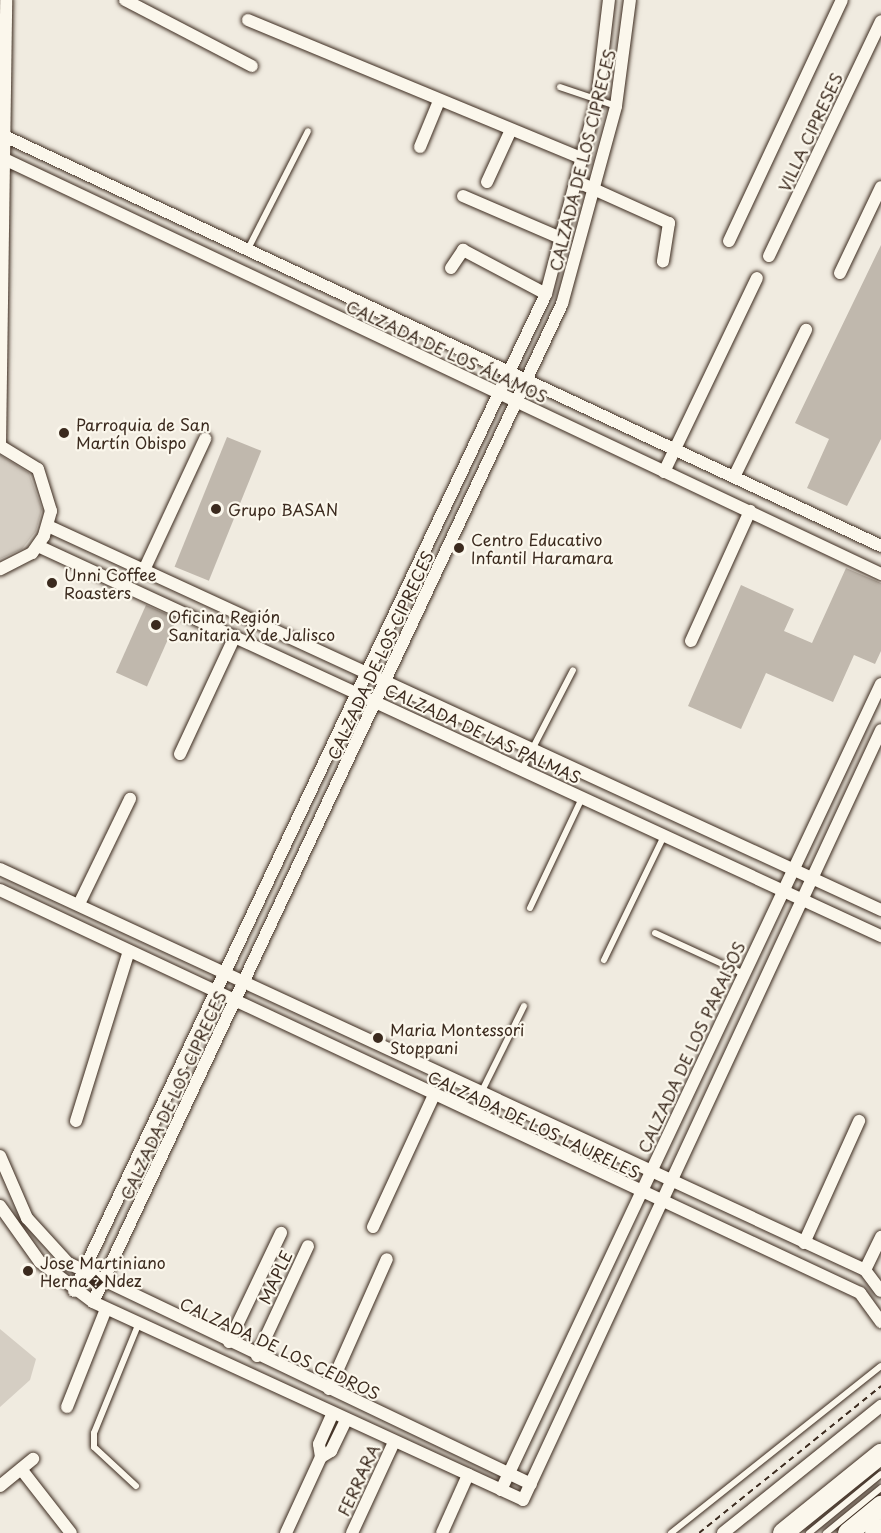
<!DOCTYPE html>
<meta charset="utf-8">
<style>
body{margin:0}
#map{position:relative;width:881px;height:1533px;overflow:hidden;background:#f0ebe0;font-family:"Playpen Sans",sans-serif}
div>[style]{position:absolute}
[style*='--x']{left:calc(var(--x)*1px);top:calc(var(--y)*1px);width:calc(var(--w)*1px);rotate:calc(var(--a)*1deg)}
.green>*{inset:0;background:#d5cec3}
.building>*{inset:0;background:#c0b8ad;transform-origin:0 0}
.path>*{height:2px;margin-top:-1px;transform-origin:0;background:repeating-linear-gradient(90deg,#3b2a1e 0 6px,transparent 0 10.5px)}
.roads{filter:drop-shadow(0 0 2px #3b2a1e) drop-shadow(0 0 2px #3b2a1e)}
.service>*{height:6px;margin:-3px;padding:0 3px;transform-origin:3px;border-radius:3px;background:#fbf7ec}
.minor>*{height:12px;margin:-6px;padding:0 6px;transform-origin:6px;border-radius:6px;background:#fbf7ec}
.trunk>*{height:20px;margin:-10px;padding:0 10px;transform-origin:10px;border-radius:10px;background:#fbf7ec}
.dots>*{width:16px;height:16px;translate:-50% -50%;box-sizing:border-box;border:3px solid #fbf7ec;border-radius:50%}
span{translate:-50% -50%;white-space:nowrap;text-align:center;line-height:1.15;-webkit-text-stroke:4.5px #fbf7ec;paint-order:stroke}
.street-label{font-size:16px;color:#3b2a1e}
.poi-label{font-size:16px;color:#3b2a1e}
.left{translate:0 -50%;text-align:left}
</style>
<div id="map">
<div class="green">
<i style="clip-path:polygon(0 455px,29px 473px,42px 509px,36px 531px,22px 549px,0 559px)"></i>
<i style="clip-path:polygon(0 1329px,36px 1359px,30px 1380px,0 1407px)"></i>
</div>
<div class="building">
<i style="clip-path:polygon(881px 245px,881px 439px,847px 506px,807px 488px,829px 439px,795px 423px)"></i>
<i style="left:227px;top:437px;width:37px;height:140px;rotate:22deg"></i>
<i style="clip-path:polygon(846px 568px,881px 583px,881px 651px,875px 664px,854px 655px,833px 702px,766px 673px,741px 729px,688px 706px,741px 585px,794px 609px,784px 631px,812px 643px)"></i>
<i style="left:146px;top:605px;width:34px;height:74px;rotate:24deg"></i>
</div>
<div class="path">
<i style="--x:699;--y:1533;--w:234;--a:-38.9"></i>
</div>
<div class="roads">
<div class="service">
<i style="--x:560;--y:87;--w:59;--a:18.7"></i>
<i style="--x:248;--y:249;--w:132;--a:-63"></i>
<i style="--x:522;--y:769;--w:111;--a:-62.7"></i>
<i style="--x:530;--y:908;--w:122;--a:-64.7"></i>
<i style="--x:655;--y:933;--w:98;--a:24.7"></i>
<i style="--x:604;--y:960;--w:138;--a:-64.2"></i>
<i style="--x:481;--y:1093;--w:97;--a:-63.7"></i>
<i style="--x:136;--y:1486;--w:57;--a:-137.1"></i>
<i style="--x:94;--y:1447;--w:14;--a:-90"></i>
<i style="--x:94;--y:1433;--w:117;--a:-67.8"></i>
<i style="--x:671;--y:1533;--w:268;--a:-38.5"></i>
<i style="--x:809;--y:1533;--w:93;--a:-39.3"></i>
<i style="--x:826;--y:1533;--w:71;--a:-39.3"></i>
</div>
<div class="minor">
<i style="--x:125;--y:0;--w:143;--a:27.5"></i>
<i style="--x:248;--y:20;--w:363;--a:22.5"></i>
<i style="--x:0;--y:134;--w:973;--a:25.06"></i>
<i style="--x:420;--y:147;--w:50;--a:-67.6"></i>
<i style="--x:0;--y:157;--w:975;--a:25.33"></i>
<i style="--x:487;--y:182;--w:55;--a:-65.3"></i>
<i style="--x:578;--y:182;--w:100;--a:24.3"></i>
<i style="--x:669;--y:223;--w:39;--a:99"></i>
<i style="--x:463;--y:196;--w:109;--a:23.3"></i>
<i style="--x:729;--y:241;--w:266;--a:-64.9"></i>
<i style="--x:769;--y:256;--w:260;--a:-64.5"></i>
<i style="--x:451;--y:268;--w:22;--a:-56"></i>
<i style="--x:463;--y:250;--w:94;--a:27.9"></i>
<i style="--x:840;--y:273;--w:95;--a:-64.5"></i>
<i style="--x:0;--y:446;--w:446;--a:-89.2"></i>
<i style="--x:0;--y:446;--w:44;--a:31.2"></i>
<i style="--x:38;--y:469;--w:44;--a:72.8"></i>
<i style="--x:51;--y:511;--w:26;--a:106"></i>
<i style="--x:44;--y:536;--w:21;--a:125"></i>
<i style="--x:32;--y:553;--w:36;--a:153"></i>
<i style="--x:664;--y:472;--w:215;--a:-64.4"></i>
<i style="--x:734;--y:477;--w:164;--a:-63.9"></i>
<i style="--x:48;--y:526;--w:917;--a:24.75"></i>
<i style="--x:38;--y:546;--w:929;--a:24.83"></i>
<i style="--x:144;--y:570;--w:145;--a:-65"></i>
<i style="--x:691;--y:641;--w:143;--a:-65.6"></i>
<i style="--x:180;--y:754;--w:130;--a:-65"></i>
<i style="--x:0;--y:869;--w:953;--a:24.87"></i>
<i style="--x:865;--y:1270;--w:26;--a:53"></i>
<i style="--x:0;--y:890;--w:950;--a:25.11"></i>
<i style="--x:860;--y:1293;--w:36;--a:54"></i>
<i style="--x:79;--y:904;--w:117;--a:-64.1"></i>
<i style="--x:76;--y:1121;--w:178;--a:-72.7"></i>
<i style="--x:0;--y:1156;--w:68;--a:66.5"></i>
<i style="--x:27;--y:1218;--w:61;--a:47.7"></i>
<i style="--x:68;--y:1263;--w:513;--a:25.52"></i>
<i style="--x:0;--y:1206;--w:69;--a:54.5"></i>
<i style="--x:40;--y:1262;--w:66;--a:37"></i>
<i style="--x:93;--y:1302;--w:473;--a:24.7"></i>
<i style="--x:523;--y:1500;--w:849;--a:-65.06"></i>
<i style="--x:373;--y:1227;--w:145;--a:-65.2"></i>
<i style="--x:804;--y:1243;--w:134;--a:-65.7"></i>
<i style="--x:865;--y:1270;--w:37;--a:-64"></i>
<i style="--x:74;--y:1291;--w:1103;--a:-64.67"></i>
<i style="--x:546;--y:294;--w:201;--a:-75.3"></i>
<i style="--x:597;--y:100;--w:101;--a:-83.2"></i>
<i style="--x:93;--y:1302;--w:1103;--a:-64.83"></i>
<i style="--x:562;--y:304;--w:205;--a:-74.7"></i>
<i style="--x:616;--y:106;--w:107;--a:-82.5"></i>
<i style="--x:229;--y:1342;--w:121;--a:-64.5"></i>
<i style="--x:257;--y:1356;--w:121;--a:-65.1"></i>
<i style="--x:329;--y:1389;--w:142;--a:-66"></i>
<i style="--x:67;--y:1407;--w:105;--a:-68.3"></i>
<i style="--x:321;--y:1457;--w:12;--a:-31"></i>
<i style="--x:331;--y:1451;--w:34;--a:-64"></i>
<i style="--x:21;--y:1469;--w:81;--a:52"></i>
<i style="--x:0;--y:1486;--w:43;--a:-39.3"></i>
<i style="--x:501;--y:1490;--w:891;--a:-64.76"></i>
<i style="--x:286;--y:1533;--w:84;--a:-65.3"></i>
<i style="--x:321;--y:1457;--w:13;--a:-99"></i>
<i style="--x:319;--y:1444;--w:34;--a:-66"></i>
<i style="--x:352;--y:1533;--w:100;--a:-65.2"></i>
<i style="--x:442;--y:1533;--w:64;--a:-65.9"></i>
<i style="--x:723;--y:1533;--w:203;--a:-38.8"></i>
</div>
<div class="trunk">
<i style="--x:783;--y:1533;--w:126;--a:-38.9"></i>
<i style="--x:848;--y:1533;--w:43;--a:-39.3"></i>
<i style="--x:875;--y:1533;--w:7;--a:-34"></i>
</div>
</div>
<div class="dots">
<i style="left:64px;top:433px;background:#3b2a1e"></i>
<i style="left:216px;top:509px;background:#3b2a1e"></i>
<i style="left:459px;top:548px;background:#3b2a1e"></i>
<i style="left:52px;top:583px;background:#3b2a1e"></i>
<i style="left:156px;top:625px;background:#3b2a1e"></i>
<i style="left:378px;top:1038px;background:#3b2a1e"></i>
<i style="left:28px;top:1271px;background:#3b2a1e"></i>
</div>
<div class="street-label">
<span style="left:810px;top:132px;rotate:-65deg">VILLA CIPRESES</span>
<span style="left:582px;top:160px;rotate:-76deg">CALZADA DE LOS CIPRECES</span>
<span style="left:447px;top:351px;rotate:25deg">CALZADA DE LOS ÁLAMOS</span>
<span style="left:380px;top:655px;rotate:-65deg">CALZADA DE LOS CIPRECES</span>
<span style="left:483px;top:733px;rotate:25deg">CALZADA DE LAS PALMAS</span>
<span style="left:691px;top:1047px;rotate:-65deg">CALZADA DE LOS PARAISOS</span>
<span style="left:173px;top:1095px;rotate:-65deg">CALZADA DE LOS CIPRECES</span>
<span style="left:534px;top:1124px;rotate:25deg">CALZADA DE LOS LAURELES</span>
<span style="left:275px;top:1277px;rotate:-65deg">MAPLE</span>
<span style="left:280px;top:1348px;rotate:25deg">CALZADA DE LOS CEDROS</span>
<span style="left:358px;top:1480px;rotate:-65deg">FERRARA</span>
</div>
<div class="poi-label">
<span class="left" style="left:76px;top:433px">Parroquia de San<br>Martín Obispo</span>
<span class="left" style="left:228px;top:509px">Grupo BASAN</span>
<span class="left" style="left:471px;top:548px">Centro Educativo<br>Infantil Haramara</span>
<span class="left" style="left:64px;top:583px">Unni Coffee<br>Roasters</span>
<span class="left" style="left:168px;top:625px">Oficina Región<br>Sanitaria X de Jalisco</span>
<span class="left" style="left:390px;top:1038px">Maria Montessori<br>Stoppani</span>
<span class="left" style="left:40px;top:1271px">Jose Martiniano<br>Herna�Ndez</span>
</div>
</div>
